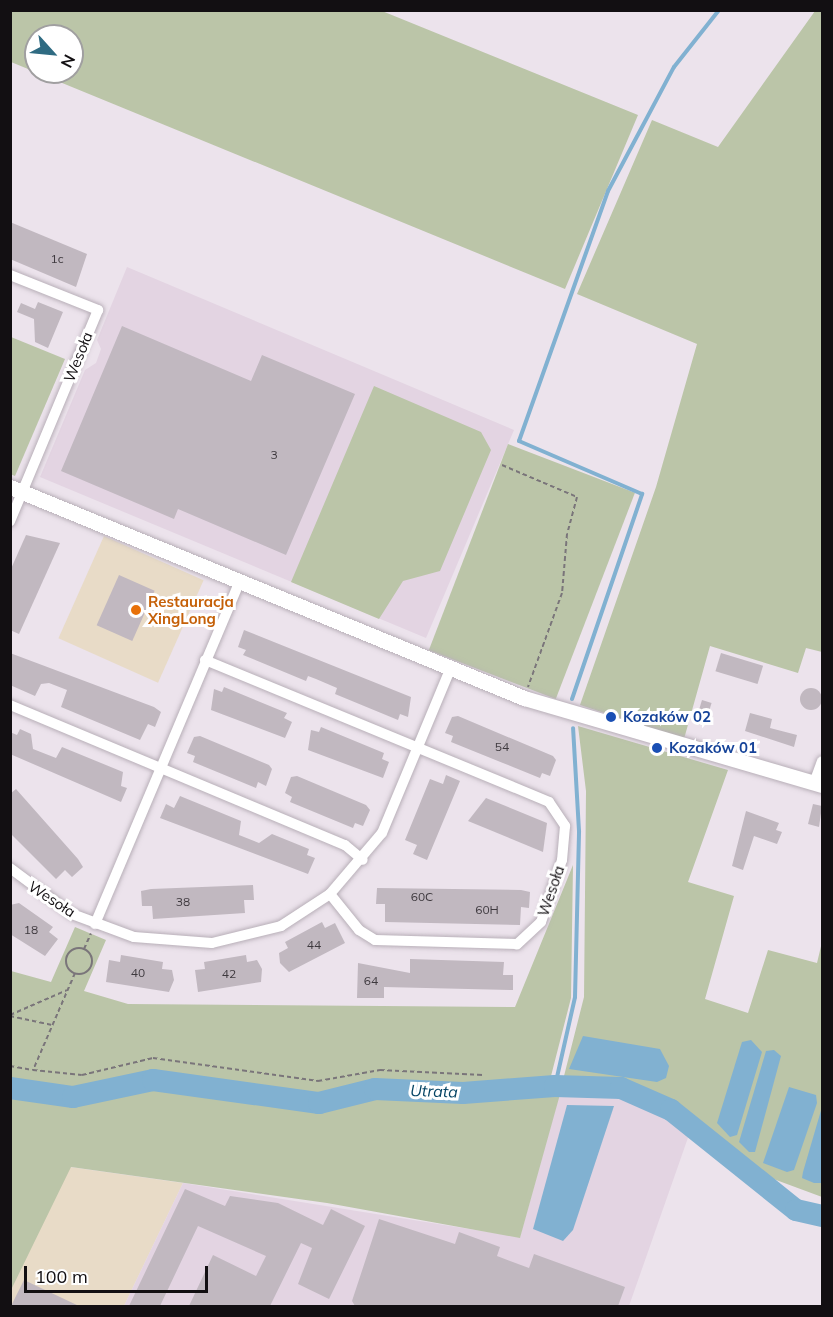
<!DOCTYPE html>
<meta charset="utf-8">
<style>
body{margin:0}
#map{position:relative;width:833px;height:1317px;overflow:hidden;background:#ece3ec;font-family:Mulish,sans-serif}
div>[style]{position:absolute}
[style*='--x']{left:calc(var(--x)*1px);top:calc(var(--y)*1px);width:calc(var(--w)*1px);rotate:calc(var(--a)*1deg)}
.commercial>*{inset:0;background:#e8dbc7;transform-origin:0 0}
.built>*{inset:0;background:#e3d4e2}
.green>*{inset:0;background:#bbc5a8;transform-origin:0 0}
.water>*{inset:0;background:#81b1d1}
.stream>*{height:4px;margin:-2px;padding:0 2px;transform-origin:2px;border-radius:2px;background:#81b1d1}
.river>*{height:22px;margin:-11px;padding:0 11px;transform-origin:11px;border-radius:11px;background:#81b1d1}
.building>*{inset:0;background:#c1b8c0;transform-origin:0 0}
.round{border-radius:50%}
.path>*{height:2px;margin-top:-1px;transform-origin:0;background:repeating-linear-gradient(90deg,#7a757a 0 4.5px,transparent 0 7.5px)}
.path>.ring{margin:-1px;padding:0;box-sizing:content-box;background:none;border:2px solid #7a757a;border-radius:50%}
.roads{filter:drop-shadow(0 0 2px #b8afb8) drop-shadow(0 0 2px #b8afb8)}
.street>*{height:10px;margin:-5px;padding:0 5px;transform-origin:5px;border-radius:5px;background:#fff}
.secondary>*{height:15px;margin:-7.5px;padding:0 7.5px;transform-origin:7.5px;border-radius:7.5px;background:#fff}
.dots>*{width:16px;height:16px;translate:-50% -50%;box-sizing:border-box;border:3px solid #fff;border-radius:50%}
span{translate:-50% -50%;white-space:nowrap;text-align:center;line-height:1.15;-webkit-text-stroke:6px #fff;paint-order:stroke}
.number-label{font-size:12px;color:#3e393e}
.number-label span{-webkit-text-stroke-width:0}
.street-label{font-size:15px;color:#120f12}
.food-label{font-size:15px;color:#c56008;font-weight:700}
.left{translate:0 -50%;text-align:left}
.transit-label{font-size:15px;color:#164399;font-weight:700}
.water-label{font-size:16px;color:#054464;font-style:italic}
.frame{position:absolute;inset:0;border:12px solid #120f12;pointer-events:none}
.north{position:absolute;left:24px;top:24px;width:60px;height:60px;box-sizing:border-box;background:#fff;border:2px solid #a09fa0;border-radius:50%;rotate:117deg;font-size:16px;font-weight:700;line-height:24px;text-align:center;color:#120f12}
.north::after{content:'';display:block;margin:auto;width:21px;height:27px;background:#2f6b82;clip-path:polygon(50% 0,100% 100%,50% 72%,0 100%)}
.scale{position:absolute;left:24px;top:1266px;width:184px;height:27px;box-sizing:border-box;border:3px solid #120f12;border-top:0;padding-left:8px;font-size:18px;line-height:21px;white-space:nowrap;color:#120f12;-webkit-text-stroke:4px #fff;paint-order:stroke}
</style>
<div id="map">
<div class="commercial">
<i style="left:104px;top:536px;width:109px;height:112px;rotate:24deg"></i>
<i style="clip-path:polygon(70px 1167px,183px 1183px,124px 1306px,11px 1306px,10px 1290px)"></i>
</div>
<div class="built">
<i style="clip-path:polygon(127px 267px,514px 430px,426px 638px,40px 477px,85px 370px,96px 363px,101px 349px,97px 340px)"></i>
<i style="clip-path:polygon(628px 1095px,690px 1132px,629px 1306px,124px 1306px,183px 1183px,520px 1237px,559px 1096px)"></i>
</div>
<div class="green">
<i style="clip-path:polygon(evenodd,10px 11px,382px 11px,638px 115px,565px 289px,11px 62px,10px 11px,36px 36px,72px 36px,72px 72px,36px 72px,36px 36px)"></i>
<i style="clip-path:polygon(815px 11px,822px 11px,822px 652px,806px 648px,798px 673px,710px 646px,684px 739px,580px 705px,656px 487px,697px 344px,577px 294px,652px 120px,718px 147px)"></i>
<i style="clip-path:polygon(11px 337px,65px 359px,15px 476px,10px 474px)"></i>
<i style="clip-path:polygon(374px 386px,481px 432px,491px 450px,440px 571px,403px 581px,379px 619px,291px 582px)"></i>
<i style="left:508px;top:444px;width:136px;height:221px;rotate:21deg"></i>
<i style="clip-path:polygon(578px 726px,728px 770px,688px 882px,734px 896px,705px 999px,748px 1013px,768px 950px,817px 963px,822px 942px,822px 1197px,752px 1171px,673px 1106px,632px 1084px,564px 1080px,520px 1238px,327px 1203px,71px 1167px,11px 1290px,11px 971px,51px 982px,75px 927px,106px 940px,84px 991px,128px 1004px,515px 1007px,573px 865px,571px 998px,550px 1080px,563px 1080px,584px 997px,586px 791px)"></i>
</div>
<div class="water">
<i style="clip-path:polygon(583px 1036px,660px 1049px,669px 1066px,666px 1078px,657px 1082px,569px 1069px)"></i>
<i style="clip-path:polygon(751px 1040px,762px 1052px,737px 1135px,730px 1137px,717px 1123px,742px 1042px)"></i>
<i style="clip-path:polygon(774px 1050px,781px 1056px,755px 1152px,749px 1152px,739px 1142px,766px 1051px)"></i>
<i style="clip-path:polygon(789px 1087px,816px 1095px,817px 1103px,794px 1170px,787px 1172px,763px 1163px)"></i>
<i style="clip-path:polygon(567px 1105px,614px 1106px,573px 1230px,563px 1241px,533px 1229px)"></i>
<i style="clip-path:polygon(822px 1107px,822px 1183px,814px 1183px,802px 1178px,803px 1172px)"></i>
</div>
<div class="stream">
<i style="--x:572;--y:699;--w:217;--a:-71.1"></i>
<i style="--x:642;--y:494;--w:134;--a:-156.7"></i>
<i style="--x:519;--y:441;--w:265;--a:-70.4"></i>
<i style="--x:608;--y:191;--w:140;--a:-62"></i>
<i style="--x:674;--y:67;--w:73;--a:-51.7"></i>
<i style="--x:555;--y:1086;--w:91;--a:-77.3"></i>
<i style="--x:575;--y:997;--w:166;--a:-88.6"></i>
<i style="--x:579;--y:831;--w:103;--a:-93.3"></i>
</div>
<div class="river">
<i style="--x:10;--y:1088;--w:64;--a:8.1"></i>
<i style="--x:73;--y:1097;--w:82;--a:-12"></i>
<i style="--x:153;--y:1080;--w:168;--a:7.9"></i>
<i style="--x:319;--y:1103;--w:58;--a:-14"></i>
<i style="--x:375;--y:1089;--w:88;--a:2.6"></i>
<i style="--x:463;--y:1093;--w:92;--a:-4.4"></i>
<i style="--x:555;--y:1086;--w:66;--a:1.7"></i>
<i style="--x:621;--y:1088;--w:55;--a:23.7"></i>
<i style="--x:671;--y:1110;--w:160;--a:38.7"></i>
<i style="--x:796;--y:1210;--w:27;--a:13"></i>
</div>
<div class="building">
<i style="clip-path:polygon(10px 222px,87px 254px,76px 287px,10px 259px)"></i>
<i style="clip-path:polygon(38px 302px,63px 312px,48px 348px,35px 342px,34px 319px,17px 312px,21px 303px,35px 309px)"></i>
<i style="clip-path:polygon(122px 326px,251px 381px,262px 355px,355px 394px,286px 555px,178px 509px,174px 519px,61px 471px)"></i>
<i style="clip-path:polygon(26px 535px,60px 543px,19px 634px,10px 630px,10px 571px)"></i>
<i style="left:119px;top:575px;width:39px;height:55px;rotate:24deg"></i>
<i style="clip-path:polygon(244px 630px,411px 697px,408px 717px,400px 714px,398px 720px,335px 694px,337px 688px,316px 679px,308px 676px,306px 681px,243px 655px,246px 650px,238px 647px)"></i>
<i style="clip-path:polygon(10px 653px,154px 707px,161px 712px,155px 727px,148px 724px,140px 740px,61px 707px,67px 690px,49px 683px,41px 684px,35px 696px,10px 685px)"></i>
<i style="left:721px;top:653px;width:44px;height:19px;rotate:17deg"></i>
<i style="clip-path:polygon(224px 687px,287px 713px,284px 718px,292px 722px,285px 738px,211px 710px,214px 689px,222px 692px)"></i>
<i class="round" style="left:800px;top:688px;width:22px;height:22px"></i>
<i style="left:702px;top:700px;width:10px;height:24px;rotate:17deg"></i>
<i style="clip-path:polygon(750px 713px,772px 719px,770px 728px,797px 735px,794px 747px,745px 731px)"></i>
<i style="clip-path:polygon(458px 716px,553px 756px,556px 760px,550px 776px,542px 773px,540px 778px,451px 742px,453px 736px,445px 733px,452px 717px)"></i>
<i style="clip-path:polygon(321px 727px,384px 753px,382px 759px,389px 762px,383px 778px,308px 750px,311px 730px,319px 732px)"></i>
<i style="clip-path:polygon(20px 729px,31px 734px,33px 749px,56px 758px,62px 747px,123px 772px,121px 786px,127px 788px,121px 802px,10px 754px,10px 732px,17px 735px)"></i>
<i style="clip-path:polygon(200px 736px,269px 765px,272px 769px,266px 786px,258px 782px,256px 788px,193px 762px,195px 756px,187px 753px,194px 737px)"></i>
<i style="clip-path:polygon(446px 775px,460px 781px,427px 860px,413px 854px,417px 845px,405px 840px,430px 779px,443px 784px)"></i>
<i style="clip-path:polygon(297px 776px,366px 805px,370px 810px,363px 826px,355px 823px,353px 828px,290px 802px,292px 797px,285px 793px,291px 777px)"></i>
<i style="clip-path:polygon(16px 789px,78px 859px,83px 867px,72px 877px,65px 870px,56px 879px,10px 833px,10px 794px)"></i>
<i style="clip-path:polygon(180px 796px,241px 821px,239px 835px,259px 843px,272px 834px,309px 849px,307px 855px,315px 858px,308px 874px,160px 818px,166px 804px,174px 808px)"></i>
<i style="clip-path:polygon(486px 798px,547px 823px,543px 852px,468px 821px)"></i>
<i style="clip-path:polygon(813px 804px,822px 806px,819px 827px,808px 824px)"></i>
<i style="clip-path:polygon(746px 811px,779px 823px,776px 830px,782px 832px,777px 844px,754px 836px,743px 870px,732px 866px)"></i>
<i style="clip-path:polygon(253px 885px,254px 900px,244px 900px,245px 913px,153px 919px,152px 906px,142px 906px,141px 891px,151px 889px)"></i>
<i style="clip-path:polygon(377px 888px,521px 890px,530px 892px,529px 908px,521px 907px,520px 925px,385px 922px,385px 904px,376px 904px)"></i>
<i style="clip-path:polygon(19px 903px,53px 927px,49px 932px,58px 939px,45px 956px,10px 934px,10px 905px)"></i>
<i style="clip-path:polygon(322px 922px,325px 928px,335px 923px,345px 943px,289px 972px,280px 963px,279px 953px,288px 948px,285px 942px)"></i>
<i style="clip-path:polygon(121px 955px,163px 962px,162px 969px,172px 970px,174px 980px,169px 992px,106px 982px,109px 960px,120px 962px)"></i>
<i style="clip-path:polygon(246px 955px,247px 962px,257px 960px,262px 969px,261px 982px,198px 992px,195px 970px,205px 969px,204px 962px)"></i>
<i style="clip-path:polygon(410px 959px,504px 962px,503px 975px,513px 975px,513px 990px,384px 987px,384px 998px,357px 998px,358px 963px,410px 973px)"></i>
<i style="clip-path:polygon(185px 1189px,225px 1206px,230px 1196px,278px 1203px,323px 1225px,331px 1209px,365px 1226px,329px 1299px,298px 1284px,312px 1248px,301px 1243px,270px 1306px,189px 1306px,213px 1255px,256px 1276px,266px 1256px,198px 1226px,160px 1306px,129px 1306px)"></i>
<i style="clip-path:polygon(379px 1219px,455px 1244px,459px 1232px,500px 1247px,497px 1256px,529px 1268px,534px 1254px,625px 1287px,618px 1306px,355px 1306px,352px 1301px)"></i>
<i style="clip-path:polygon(24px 1280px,79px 1306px,11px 1306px)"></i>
</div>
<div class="path">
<i style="--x:502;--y:465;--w:82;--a:23.1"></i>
<i style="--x:577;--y:497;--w:38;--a:105"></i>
<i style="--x:567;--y:534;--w:59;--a:94.8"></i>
<i style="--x:562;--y:593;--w:100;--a:109.9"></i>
<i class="ring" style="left:66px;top:948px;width:24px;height:24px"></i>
<i style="--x:84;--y:949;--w:17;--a:-66"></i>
<i style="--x:75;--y:973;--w:106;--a:113.4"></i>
<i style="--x:33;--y:1070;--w:49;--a:5.8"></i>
<i style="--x:82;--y:1075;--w:73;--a:-13.5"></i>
<i style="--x:153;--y:1058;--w:167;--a:7.9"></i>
<i style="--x:318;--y:1081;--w:63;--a:-10.1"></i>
<i style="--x:380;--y:1070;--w:103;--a:2.8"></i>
<i style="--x:10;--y:1015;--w:62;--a:-23.7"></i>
<i style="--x:10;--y:1016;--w:43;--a:12.1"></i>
<i style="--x:10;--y:1066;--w:23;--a:10"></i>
</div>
<div class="roads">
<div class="street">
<i style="--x:10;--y:275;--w:95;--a:21.7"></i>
<i style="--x:98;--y:310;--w:229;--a:112.6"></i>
<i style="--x:205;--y:660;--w:372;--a:22.4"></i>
<i style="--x:549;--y:802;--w:29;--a:56"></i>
<i style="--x:565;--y:826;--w:34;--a:95"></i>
<i style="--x:562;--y:860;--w:65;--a:108.7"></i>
<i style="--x:541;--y:922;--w:33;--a:137"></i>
<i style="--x:517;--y:944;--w:142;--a:-178.4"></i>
<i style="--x:375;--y:940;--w:19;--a:-148"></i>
<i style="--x:359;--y:930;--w:46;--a:-128.9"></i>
<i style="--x:10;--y:705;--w:363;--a:22.7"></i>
<i style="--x:345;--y:845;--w:23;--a:40"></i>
<i style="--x:814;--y:783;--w:23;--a:-70"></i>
<i style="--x:10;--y:868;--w:77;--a:36.6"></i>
<i style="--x:72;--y:914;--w:66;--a:20.4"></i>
<i style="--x:134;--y:937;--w:78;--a:4.4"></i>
<i style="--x:212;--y:943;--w:71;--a:-13.8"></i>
<i style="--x:281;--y:926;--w:59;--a:-33.1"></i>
<i style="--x:330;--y:894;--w:80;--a:-49.6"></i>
<i style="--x:382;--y:833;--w:177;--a:-67.4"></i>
<i style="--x:95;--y:924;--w:370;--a:-67.1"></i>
</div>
<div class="secondary">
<i style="--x:10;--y:487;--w:556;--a:22.32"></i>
<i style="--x:524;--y:698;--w:310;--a:16.3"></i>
</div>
</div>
<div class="dots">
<i style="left:136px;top:610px;background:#e8710a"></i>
<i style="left:611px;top:717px;background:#1a4fb4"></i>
<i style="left:657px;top:748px;background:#1a4fb4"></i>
</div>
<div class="number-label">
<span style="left:57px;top:259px">1c</span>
<span style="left:274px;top:455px">3</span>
<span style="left:502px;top:747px">54</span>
<span style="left:422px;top:897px">60C</span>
<span style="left:183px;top:902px">38</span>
<span style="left:487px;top:910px">60H</span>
<span style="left:31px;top:930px">18</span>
<span style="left:314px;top:945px">44</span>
<span style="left:138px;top:973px">40</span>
<span style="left:229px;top:974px">42</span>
<span style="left:371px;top:981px">64</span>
</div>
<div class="street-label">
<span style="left:78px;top:357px;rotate:-68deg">Wesoła</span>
<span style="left:551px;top:891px;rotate:-71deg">Wesoła</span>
<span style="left:52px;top:899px;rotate:33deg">Wesoła</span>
</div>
<div class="food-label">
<span class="left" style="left:148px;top:610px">Restauracja<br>XingLong</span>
</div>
<div class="transit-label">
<span class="left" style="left:623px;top:717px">Kozaków 02</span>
<span class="left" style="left:669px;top:748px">Kozaków 01</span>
</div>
<div class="water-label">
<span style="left:434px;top:1091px;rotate:2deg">Utrata</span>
</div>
<div class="frame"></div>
<div class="north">N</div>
<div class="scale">100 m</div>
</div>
